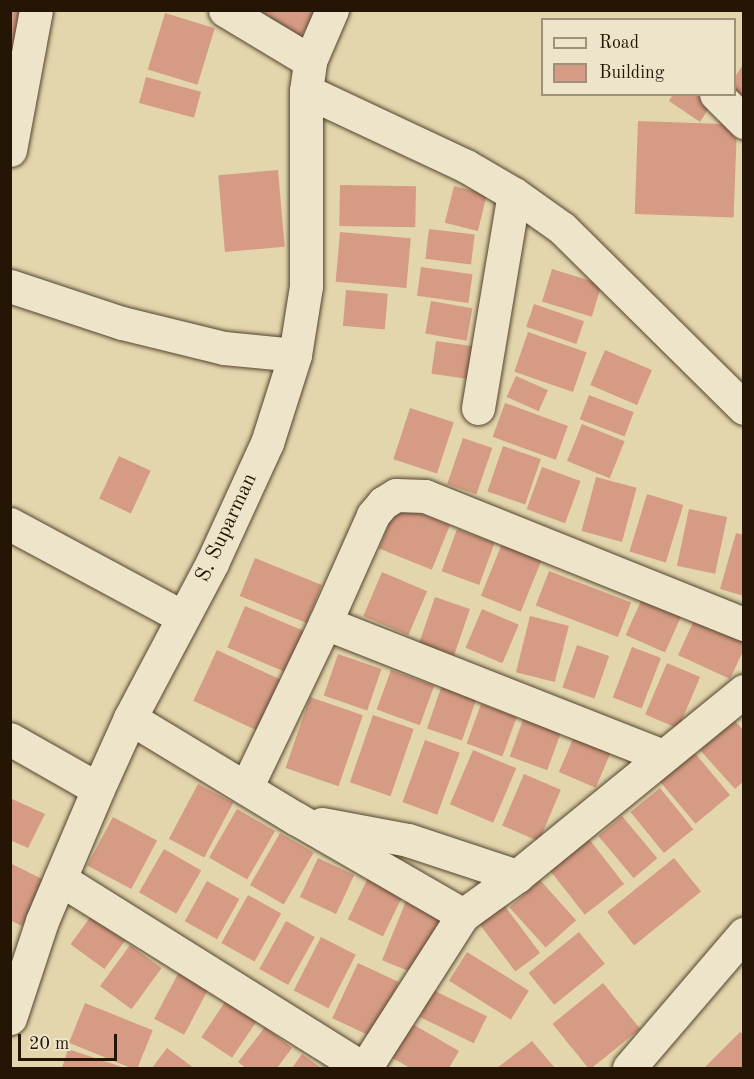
<!DOCTYPE html>
<style>
body{margin:0}
#map{position:relative;width:754px;height:1079px;overflow:hidden;background:#e3d6ad;font-family:"Old Standard TT",serif}
div>[style]{position:absolute}
[style*='--x']{left:calc(var(--x)*1px);top:calc(var(--y)*1px);width:calc(var(--w)*1px);rotate:calc(var(--a)*1deg)}
.building>*{inset:0;background:#d69b84;transform-origin:0 0}
.roads{filter:drop-shadow(0 0 2px #54452e) drop-shadow(0 0 2px #54452e)}
.minor>*{height:33px;margin:-16.5px;padding:0 16.5px;transform-origin:16.5px;border-radius:16.5px;background:#ede4ca}
span{translate:-50% -50%;white-space:nowrap;text-align:center;line-height:1.15;-webkit-text-stroke:4.5px #ede4ca;paint-order:stroke}
.street-label{font-size:21px;color:#241504}
.frame{position:absolute;inset:0;border:12px solid #241504;pointer-events:none}
.legend{position:absolute;left:541px;top:18px;width:195px;height:78px;box-sizing:border-box;background:#ede4ca;border:2px solid #9d917b;margin:0;padding:8px 10px;list-style:none;font-size:18px;color:#241504}
.legend li{display:flex;align-items:center;gap:12px;height:30px}
.legend b{width:30px;border:2px solid #9d917b}
.scale{position:absolute;left:18px;top:1034px;width:99px;height:27px;box-sizing:border-box;border:3px solid #241504;border-top:0;padding-left:8px;font-size:18px;line-height:21px;white-space:nowrap;color:#241504;-webkit-text-stroke:4px #ede4ca;paint-order:stroke}
</style>
<div id="map">
<div class="building">
<i style="clip-path:polygon(10px 10px,26px 10px,22px 51px,10px 50px)"></i>
<i style="clip-path:polygon(241px 10px,319px 10px,292px 48px)"></i>
<i style="left:165px;top:13px;width:52px;height:59px;rotate:17deg"></i>
<i style="clip-path:polygon(744px 63px,744px 101px,734px 95px,734px 78px)"></i>
<i style="left:146px;top:77px;width:57px;height:27px;rotate:15deg"></i>
<i style="clip-path:polygon(673px 94px,708px 94px,715px 99px,700px 122px,669px 101px)"></i>
<i style="left:638px;top:121px;width:99px;height:93px;rotate:2deg"></i>
<i style="left:278px;top:170px;width:77px;height:60px;rotate:85deg"></i>
<i style="left:340px;top:185px;width:76px;height:41px;rotate:1deg"></i>
<i style="left:454px;top:186px;width:34px;height:38px;rotate:14deg"></i>
<i style="left:429px;top:229px;width:46px;height:30px;rotate:7deg"></i>
<i style="left:340px;top:232px;width:71px;height:50px;rotate:5deg"></i>
<i style="left:421px;top:267px;width:52px;height:29px;rotate:8deg"></i>
<i style="left:552px;top:269px;width:52px;height:34px;rotate:17deg"></i>
<i style="left:346px;top:290px;width:42px;height:36px;rotate:5deg"></i>
<i style="left:431px;top:301px;width:42px;height:33px;rotate:10deg"></i>
<i style="left:534px;top:304px;width:53px;height:24px;rotate:19deg"></i>
<i style="left:528px;top:332px;width:62px;height:42px;rotate:19deg"></i>
<i style="left:436px;top:341px;width:43px;height:33px;rotate:8deg"></i>
<i style="left:605px;top:350px;width:51px;height:38px;rotate:23deg"></i>
<i style="left:516px;top:376px;width:35px;height:23px;rotate:24deg"></i>
<i style="left:589px;top:395px;width:48px;height:26px;rotate:21deg"></i>
<i style="left:505px;top:403px;width:67px;height:36px;rotate:20deg"></i>
<i style="left:410px;top:408px;width:46px;height:54px;rotate:18deg"></i>
<i style="left:582px;top:424px;width:46px;height:40px;rotate:22deg"></i>
<i style="left:463px;top:438px;width:31px;height:49px;rotate:19deg"></i>
<i style="left:503px;top:446px;width:40px;height:48px;rotate:19deg"></i>
<i style="left:119px;top:456px;width:35px;height:47px;rotate:25deg"></i>
<i style="left:542px;top:467px;width:41px;height:45px;rotate:20deg"></i>
<i style="left:596px;top:477px;width:42px;height:56px;rotate:15deg"></i>
<i style="left:647px;top:494px;width:38px;height:60px;rotate:17deg"></i>
<i style="left:397px;top:504px;width:57px;height:48px;rotate:22deg"></i>
<i style="left:689px;top:509px;width:39px;height:58px;rotate:12deg"></i>
<i style="left:457px;top:529px;width:40px;height:45px;rotate:20deg"></i>
<i style="clip-path:polygon(736px 533px,744px 535px,744px 596px,720px 589px)"></i>
<i style="left:503px;top:541px;width:43px;height:59px;rotate:22deg"></i>
<i style="left:255px;top:558px;width:72px;height:41px;rotate:22deg"></i>
<i style="left:549px;top:571px;width:88px;height:37px;rotate:21deg"></i>
<i style="left:382px;top:572px;width:49px;height:48px;rotate:23deg"></i>
<i style="left:644px;top:594px;width:43px;height:45px;rotate:24deg"></i>
<i style="left:435px;top:597px;width:37px;height:49px;rotate:19deg"></i>
<i style="left:245px;top:606px;width:64px;height:45px;rotate:23deg"></i>
<i style="left:482px;top:609px;width:40px;height:42px;rotate:23deg"></i>
<i style="left:530px;top:616px;width:40px;height:58px;rotate:14deg"></i>
<i style="clip-path:polygon(696px 616px,744px 637px,744px 649px,730px 679px,678px 655px)"></i>
<i style="left:577px;top:645px;width:34px;height:45px;rotate:19deg"></i>
<i style="left:632px;top:647px;width:31px;height:54px;rotate:21deg"></i>
<i style="left:217px;top:650px;width:73px;height:56px;rotate:25deg"></i>
<i style="left:338px;top:654px;width:46px;height:44px;rotate:19deg"></i>
<i style="left:667px;top:663px;width:36px;height:56px;rotate:23deg"></i>
<i style="left:391px;top:670px;width:46px;height:42px;rotate:20deg"></i>
<i style="left:442px;top:685px;width:37px;height:46px;rotate:19deg"></i>
<i style="left:310px;top:697px;width:56px;height:75px;rotate:19deg"></i>
<i style="left:481px;top:704px;width:38px;height:42px;rotate:20deg"></i>
<i style="left:373px;top:715px;width:43px;height:71px;rotate:19deg"></i>
<i style="left:524px;top:717px;width:40px;height:42px;rotate:20deg"></i>
<i style="clip-path:polygon(734px 720px,744px 731px,744px 781px,735px 789px,700px 750px)"></i>
<i style="left:578px;top:727px;width:40px;height:49px;rotate:23deg"></i>
<i style="left:425px;top:740px;width:37px;height:66px;rotate:20deg"></i>
<i style="left:473px;top:750px;width:47px;height:59px;rotate:23deg"></i>
<i style="left:694px;top:752px;width:56px;height:45px;rotate:50deg"></i>
<i style="left:524px;top:774px;width:40px;height:56px;rotate:23deg"></i>
<i style="left:198px;top:784px;width:40px;height:62px;rotate:28deg"></i>
<i style="left:660px;top:788px;width:53px;height:38px;rotate:51deg"></i>
<i style="clip-path:polygon(10px 798px,45px 814px,28px 848px,10px 840px)"></i>
<i style="left:237px;top:809px;width:44px;height:56px;rotate:30deg"></i>
<i style="left:622px;top:816px;width:55px;height:31px;rotate:50deg"></i>
<i style="left:113px;top:817px;width:50px;height:55px;rotate:28deg"></i>
<i style="left:280px;top:833px;width:39px;height:60px;rotate:30deg"></i>
<i style="left:589px;top:839px;width:57px;height:50px;rotate:52deg"></i>
<i style="left:164px;top:849px;width:43px;height:50px;rotate:30deg"></i>
<i style="left:318px;top:858px;width:40px;height:43px;rotate:25deg"></i>
<i style="left:674px;top:858px;width:43px;height:86px;rotate:51deg"></i>
<i style="clip-path:polygon(10px 863px,46px 881px,22px 926px,10px 920px)"></i>
<i style="left:368px;top:878px;width:39px;height:46px;rotate:26deg"></i>
<i style="left:540px;top:880px;width:54px;height:41px;rotate:48deg"></i>
<i style="left:207px;top:881px;width:37px;height:46px;rotate:29deg"></i>
<i style="left:248px;top:895px;width:38px;height:55px;rotate:29deg"></i>
<i style="left:406px;top:901px;width:42px;height:64px;rotate:22deg"></i>
<i style="left:504px;top:905px;width:60px;height:31px;rotate:53deg"></i>
<i style="left:91px;top:916px;width:42px;height:35px;rotate:36deg"></i>
<i style="left:286px;top:921px;width:33px;height:55px;rotate:29deg"></i>
<i style="left:579px;top:932px;width:41px;height:65px;rotate:51deg"></i>
<i style="left:321px;top:937px;width:39px;height:60px;rotate:27deg"></i>
<i style="left:130px;top:945px;width:39px;height:51px;rotate:36deg"></i>
<i style="left:467px;top:952px;width:73px;height:34px;rotate:32deg"></i>
<i style="left:358px;top:963px;width:45px;height:61px;rotate:25deg"></i>
<i style="left:179px;top:972px;width:34px;height:53px;rotate:28deg"></i>
<i style="left:603px;top:983px;width:59px;height:65px;rotate:51deg"></i>
<i style="left:433px;top:990px;width:60px;height:30px;rotate:26deg"></i>
<i style="left:227px;top:999px;width:37px;height:46px;rotate:34deg"></i>
<i style="left:85px;top:1003px;width:73px;height:43px;rotate:22deg"></i>
<i style="clip-path:polygon(409px 1022px,459px 1051px,449px 1068px,410px 1068px,389px 1056px)"></i>
<i style="clip-path:polygon(265px 1027px,292px 1048px,277px 1068px,246px 1068px,238px 1062px)"></i>
<i style="clip-path:polygon(740px 1032px,744px 1035px,744px 1068px,704px 1068px)"></i>
<i style="clip-path:polygon(532px 1041px,555px 1068px,497px 1068px)"></i>
<i style="clip-path:polygon(167px 1048px,194px 1068px,152px 1068px)"></i>
<i style="clip-path:polygon(68px 1049px,125px 1068px,62px 1068px)"></i>
<i style="clip-path:polygon(302px 1054px,321px 1068px,292px 1068px)"></i>
</div>
<div class="roads">
<div class="minor">
<i style="--x:225;--y:10;--w:99;--a:31"></i>
<i style="--x:306;--y:91;--w:177;--a:25.1"></i>
<i style="--x:466;--y:166;--w:56;--a:30.3"></i>
<i style="--x:514;--y:194;--w:59;--a:35.3"></i>
<i style="--x:562;--y:228;--w:256;--a:44.7"></i>
<i style="--x:716;--y:94;--w:40;--a:45"></i>
<i style="--x:10;--y:150;--w:142;--a:-79.5"></i>
<i style="--x:10;--y:286;--w:118;--a:18.3"></i>
<i style="--x:122;--y:323;--w:105;--a:13.8"></i>
<i style="--x:224;--y:348;--w:71;--a:5.6"></i>
<i style="--x:478;--y:408;--w:217;--a:-80.5"></i>
<i style="--x:10;--y:524;--w:196;--a:28.3"></i>
<i style="--x:325;--y:623;--w:362;--a:21.5"></i>
<i style="--x:130;--y:718;--w:195;--a:31.2"></i>
<i style="--x:297;--y:819;--w:192;--a:30"></i>
<i style="--x:10;--y:739;--w:101;--a:29.6"></i>
<i style="--x:246;--y:788;--w:183;--a:-64.4"></i>
<i style="--x:325;--y:623;--w:118;--a:-66"></i>
<i style="--x:373;--y:515;--w:16;--a:-50"></i>
<i style="--x:383;--y:503;--w:15;--a:-32"></i>
<i style="--x:396;--y:495;--w:29;--a:2"></i>
<i style="--x:425;--y:496;--w:344;--a:21.9"></i>
<i style="--x:322;--y:824;--w:87;--a:10.5"></i>
<i style="--x:408;--y:840;--w:115;--a:18.3"></i>
<i style="--x:60;--y:879;--w:356;--a:32"></i>
<i style="--x:10;--y:1018;--w:102;--a:-71.7"></i>
<i style="--x:42;--y:921;--w:143;--a:-67"></i>
<i style="--x:98;--y:789;--w:78;--a:-65.7"></i>
<i style="--x:130;--y:718;--w:175;--a:-62.1"></i>
<i style="--x:212;--y:563;--w:132;--a:-65.4"></i>
<i style="--x:267;--y:443;--w:92;--a:-72.3"></i>
<i style="--x:295;--y:355;--w:70;--a:-80.9"></i>
<i style="--x:306;--y:286;--w:195;--a:-90"></i>
<i style="--x:306;--y:91;--w:30;--a:-82"></i>
<i style="--x:310;--y:61;--w:56;--a:-66.7"></i>
<i style="--x:365;--y:1068;--w:182;--a:-57.4"></i>
<i style="--x:463;--y:915;--w:67;--a:-35.8"></i>
<i style="--x:517;--y:876;--w:293;--a:-39.2"></i>
<i style="--x:629;--y:1068;--w:177;--a:-49.4"></i>
</div>
</div>
<div class="street-label">
<span style="left:227px;top:528px;rotate:-65deg">S. Suparman</span>
</div>
<div class="frame"></div>
<ul class="legend">
<li><b style="height:8px;background:#ede4ca"></b>Road</li>
<li><b style="height:16px;background:#d69b84"></b>Building</li>
</ul>
<div class="scale">20 m</div>
</div>
